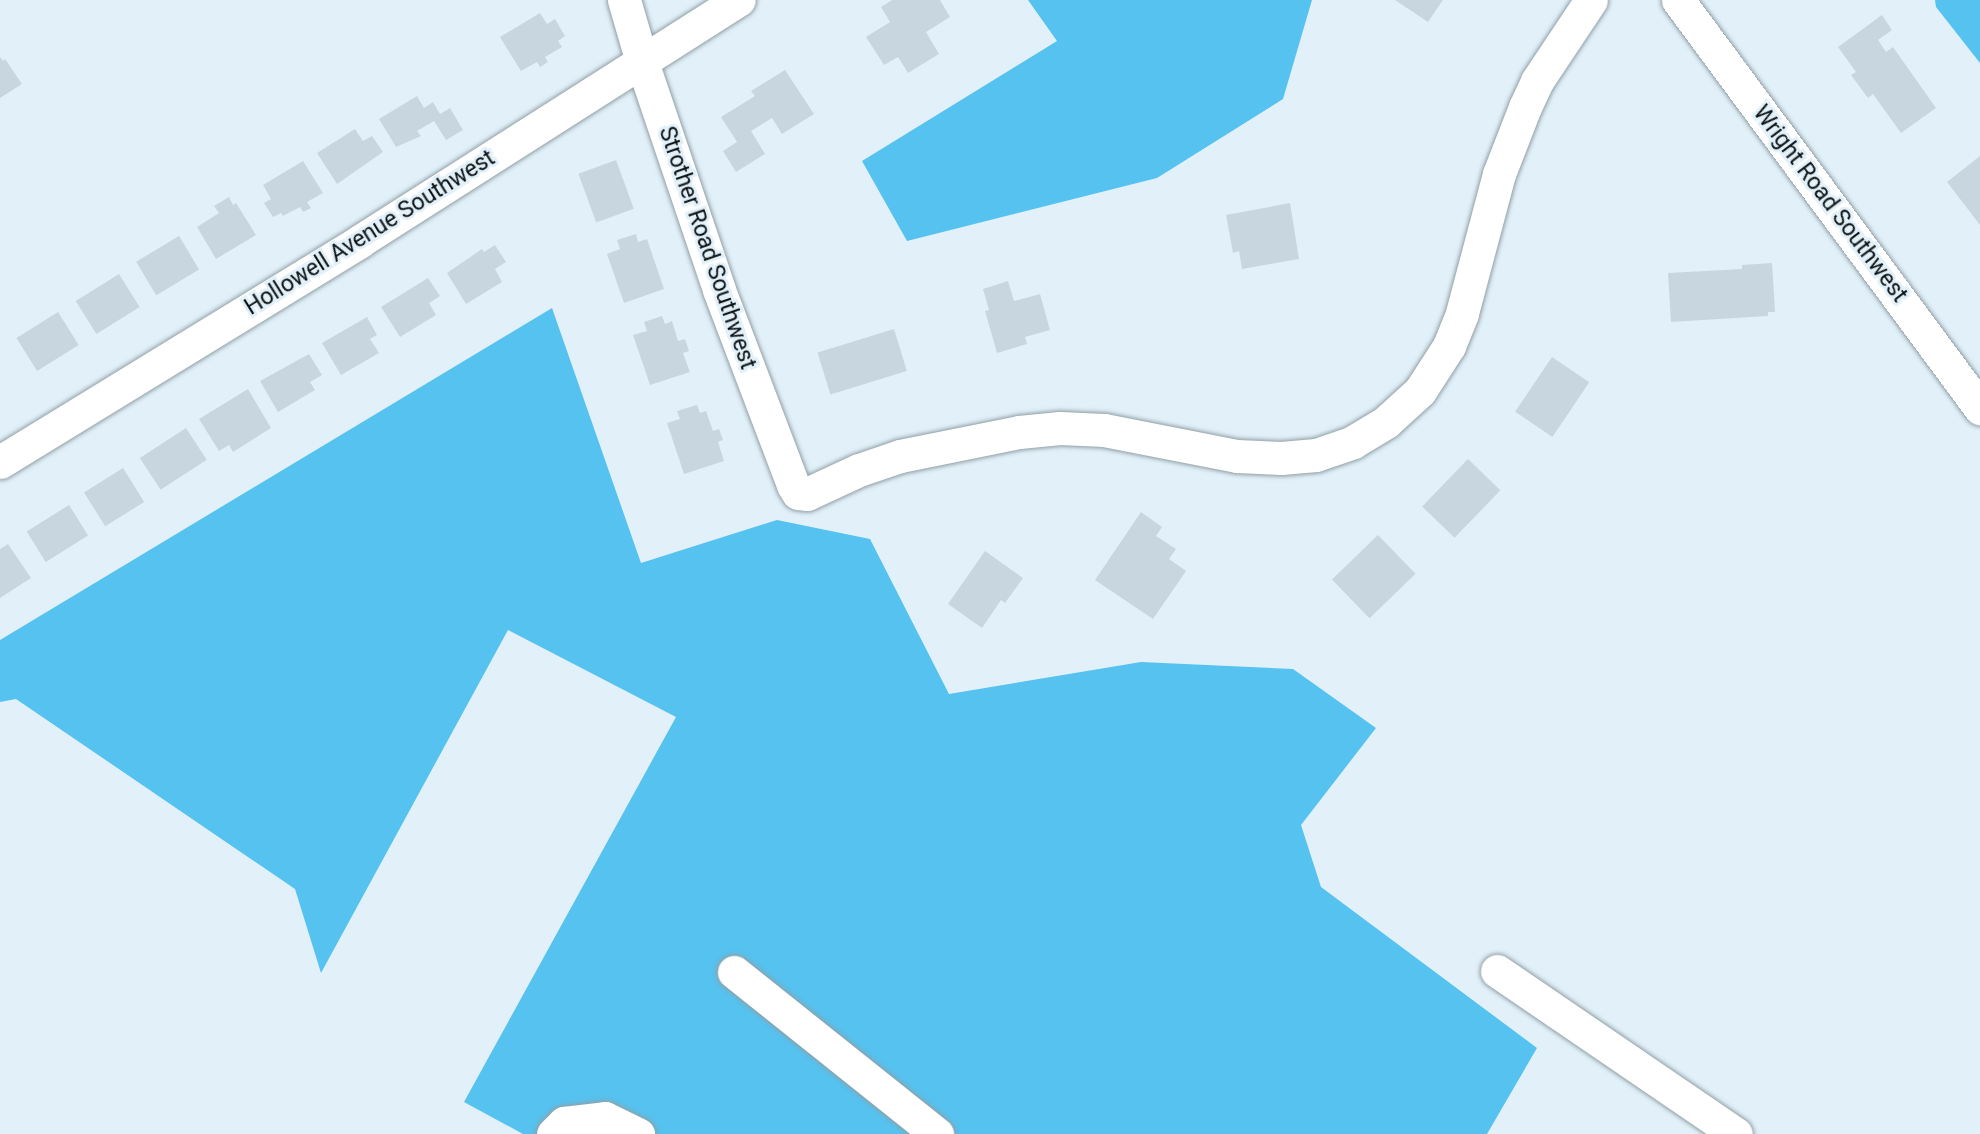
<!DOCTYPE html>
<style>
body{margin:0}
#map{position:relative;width:1980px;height:1134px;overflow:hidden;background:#e2f1f9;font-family:Roboto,sans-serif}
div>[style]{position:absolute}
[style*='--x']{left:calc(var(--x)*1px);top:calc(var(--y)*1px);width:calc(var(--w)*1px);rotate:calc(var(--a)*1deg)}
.forest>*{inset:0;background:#56c2ef}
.building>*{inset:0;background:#c8d7df;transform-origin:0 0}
.roads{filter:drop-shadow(0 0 2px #919fa6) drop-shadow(0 0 2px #919fa6)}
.minor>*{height:33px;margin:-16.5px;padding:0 16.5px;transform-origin:16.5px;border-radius:16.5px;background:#fff}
span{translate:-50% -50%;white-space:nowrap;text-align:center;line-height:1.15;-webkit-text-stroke:6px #e2f1f9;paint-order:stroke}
.street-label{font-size:23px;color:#0b1012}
</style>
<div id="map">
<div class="forest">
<i style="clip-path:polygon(1028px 0,1312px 0,1283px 99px,1157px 178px,907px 241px,862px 161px,1057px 41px)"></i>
<i style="clip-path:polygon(1935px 0,1980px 0,1980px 63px,1936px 7px)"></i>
<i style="clip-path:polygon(552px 308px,641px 563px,777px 520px,870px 539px,949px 694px,1141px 662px,1293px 669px,1376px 728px,1301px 825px,1321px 887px,1537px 1048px,1487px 1134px,523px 1134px,464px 1102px,676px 717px,508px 630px,321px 973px,295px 889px,16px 699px,0 702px,0 640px)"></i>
</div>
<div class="building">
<i style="clip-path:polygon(892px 0,940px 0,950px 17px,926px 32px,939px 54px,908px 73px,898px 57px,884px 65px,866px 37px,890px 22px,881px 7px)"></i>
<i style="clip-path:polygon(1395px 0,1443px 0,1428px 22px)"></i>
<i style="clip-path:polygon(540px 13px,547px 24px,555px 19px,565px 36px,558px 41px,562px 47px,545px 57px,548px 62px,540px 67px,537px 62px,521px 71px,500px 37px)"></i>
<i style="clip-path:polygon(1882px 15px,1892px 30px,1878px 40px,1886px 52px,1893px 47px,1936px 108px,1901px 133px,1873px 94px,1868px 98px,1851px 75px,1856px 72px,1838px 47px)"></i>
<i style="clip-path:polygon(0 57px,3px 61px,5px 59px,22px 84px,0 98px)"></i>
<i style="clip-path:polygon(785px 70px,814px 114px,782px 134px,772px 118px,751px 131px,765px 154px,736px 172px,723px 151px,737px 142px,721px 117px,755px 96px,751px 91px)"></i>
<i style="clip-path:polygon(417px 96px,424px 108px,433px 102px,440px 114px,450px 108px,463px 130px,446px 140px,434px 121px,417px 131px,421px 136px,396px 147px,379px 119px)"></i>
<i style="clip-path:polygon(355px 129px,363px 141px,372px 136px,383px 152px,337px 184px,317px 153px)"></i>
<i style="clip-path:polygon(1980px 156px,1980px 225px,1947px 182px)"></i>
<i style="left:616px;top:160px;width:52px;height:40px;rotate:70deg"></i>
<i style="clip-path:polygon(303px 161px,323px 193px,307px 202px,311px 208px,303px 212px,300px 207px,283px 216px,281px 213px,273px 217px,264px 203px,271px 199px,263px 185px)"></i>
<i style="clip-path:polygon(229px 197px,233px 205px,236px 203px,256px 235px,216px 259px,197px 227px,219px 213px,214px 206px)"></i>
<i style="clip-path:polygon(1290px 203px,1299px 259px,1242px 269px,1239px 251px,1233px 253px,1226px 215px)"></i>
<i style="clip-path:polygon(636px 234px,638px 242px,647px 239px,664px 289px,624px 303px,607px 254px,620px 249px,617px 240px)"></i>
<i style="left:179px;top:236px;width:39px;height:50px;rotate:59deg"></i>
<i style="clip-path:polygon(495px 245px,506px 262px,495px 269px,502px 282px,466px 304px,447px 273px,482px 249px,484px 252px)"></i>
<i style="clip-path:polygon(1772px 263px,1775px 312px,1768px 312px,1768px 316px,1671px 322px,1668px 273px,1742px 269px,1742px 265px)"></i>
<i style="left:119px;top:274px;width:39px;height:51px;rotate:58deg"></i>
<i style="clip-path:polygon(428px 278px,440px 296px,429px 303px,436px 315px,400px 337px,381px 307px)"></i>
<i style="clip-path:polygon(1008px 281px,1014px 301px,1040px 294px,1050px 330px,1025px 337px,1027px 344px,997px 353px,985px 311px,989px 310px,983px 289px)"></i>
<i style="left:58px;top:312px;width:39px;height:49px;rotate:58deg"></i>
<i style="clip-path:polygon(662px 316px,665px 324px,672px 321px,678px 341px,685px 339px,689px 351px,683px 353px,690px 372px,650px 385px,633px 335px,647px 331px,644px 322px)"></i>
<i style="clip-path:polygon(367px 317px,377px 335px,370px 339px,379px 353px,341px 375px,322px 343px)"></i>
<i style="left:894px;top:329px;width:44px;height:80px;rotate:73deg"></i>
<i style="clip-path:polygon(309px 354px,322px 375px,310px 382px,315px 390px,278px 412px,260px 381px)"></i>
<i style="left:1552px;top:357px;width:45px;height:66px;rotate:34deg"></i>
<i style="clip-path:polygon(248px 389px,271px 428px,233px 452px,229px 445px,219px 451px,199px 419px)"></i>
<i style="clip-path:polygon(697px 405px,700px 413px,706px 411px,713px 431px,719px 429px,723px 440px,718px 442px,724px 461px,684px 474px,667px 423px,680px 419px,677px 411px)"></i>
<i style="left:186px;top:428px;width:38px;height:55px;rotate:57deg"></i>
<i style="left:1468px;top:459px;width:45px;height:66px;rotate:44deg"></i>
<i style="left:123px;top:468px;width:40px;height:46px;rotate:58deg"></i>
<i style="left:69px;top:505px;width:36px;height:50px;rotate:58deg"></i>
<i style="clip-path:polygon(1141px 512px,1162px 527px,1156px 536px,1176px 549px,1169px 559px,1186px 571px,1153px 619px,1095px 580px)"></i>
<i style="left:1378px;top:535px;width:54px;height:64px;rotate:46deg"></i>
<i style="clip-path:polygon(8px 544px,31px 578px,0 598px,0 549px)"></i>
<i style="clip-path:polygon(985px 551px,1023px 578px,1005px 603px,1001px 600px,982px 628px,948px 604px)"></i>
</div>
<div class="roads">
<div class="minor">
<i style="--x:624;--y:0;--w:65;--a:73.8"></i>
<i style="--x:642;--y:62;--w:241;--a:71.3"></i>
<i style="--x:719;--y:290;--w:209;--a:69.2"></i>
<i style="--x:793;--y:485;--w:9;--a:58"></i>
<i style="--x:798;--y:493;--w:9;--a:6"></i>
<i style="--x:807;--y:494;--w:57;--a:-24.8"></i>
<i style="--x:859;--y:470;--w:43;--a:-18.9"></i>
<i style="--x:900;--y:456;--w:121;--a:-11.4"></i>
<i style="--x:1019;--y:432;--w:41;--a:-5.6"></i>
<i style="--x:1060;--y:428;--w:44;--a:2.6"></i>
<i style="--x:1104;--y:430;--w:136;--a:11.1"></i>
<i style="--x:1237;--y:456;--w:44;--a:2.6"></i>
<i style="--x:1281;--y:458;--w:35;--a:-5"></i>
<i style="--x:1316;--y:455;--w:39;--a:-19"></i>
<i style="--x:1353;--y:442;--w:39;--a:-31"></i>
<i style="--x:1386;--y:422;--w:46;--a:-42.4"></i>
<i style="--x:1420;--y:391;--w:54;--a:-57.2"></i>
<i style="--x:1449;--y:346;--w:35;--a:-68"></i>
<i style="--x:1462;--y:313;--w:144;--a:-75.1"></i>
<i style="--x:1499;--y:174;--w:72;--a:-68.8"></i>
<i style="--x:1525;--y:107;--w:29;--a:-65"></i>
<i style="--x:1537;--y:81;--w:97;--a:-56.3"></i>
<i style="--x:1678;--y:0;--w:508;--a:53.49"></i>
<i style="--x:0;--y:462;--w:422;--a:-31.5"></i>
<i style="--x:360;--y:241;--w:449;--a:-32.5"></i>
<i style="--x:1497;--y:971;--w:289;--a:34.3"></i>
<i style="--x:734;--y:972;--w:260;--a:38.6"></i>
<i style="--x:553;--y:1134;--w:16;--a:-45"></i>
<i style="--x:564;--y:1123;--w:41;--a:-7"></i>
<i style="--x:605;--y:1118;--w:37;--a:26"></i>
</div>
</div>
<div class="street-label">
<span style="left:1830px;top:204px;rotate:53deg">Wright Road Southwest</span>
<span style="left:370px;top:233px;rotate:-32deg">Hollowell Avenue Southwest</span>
<span style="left:707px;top:248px;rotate:71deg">Strother Road Southwest</span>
</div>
</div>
